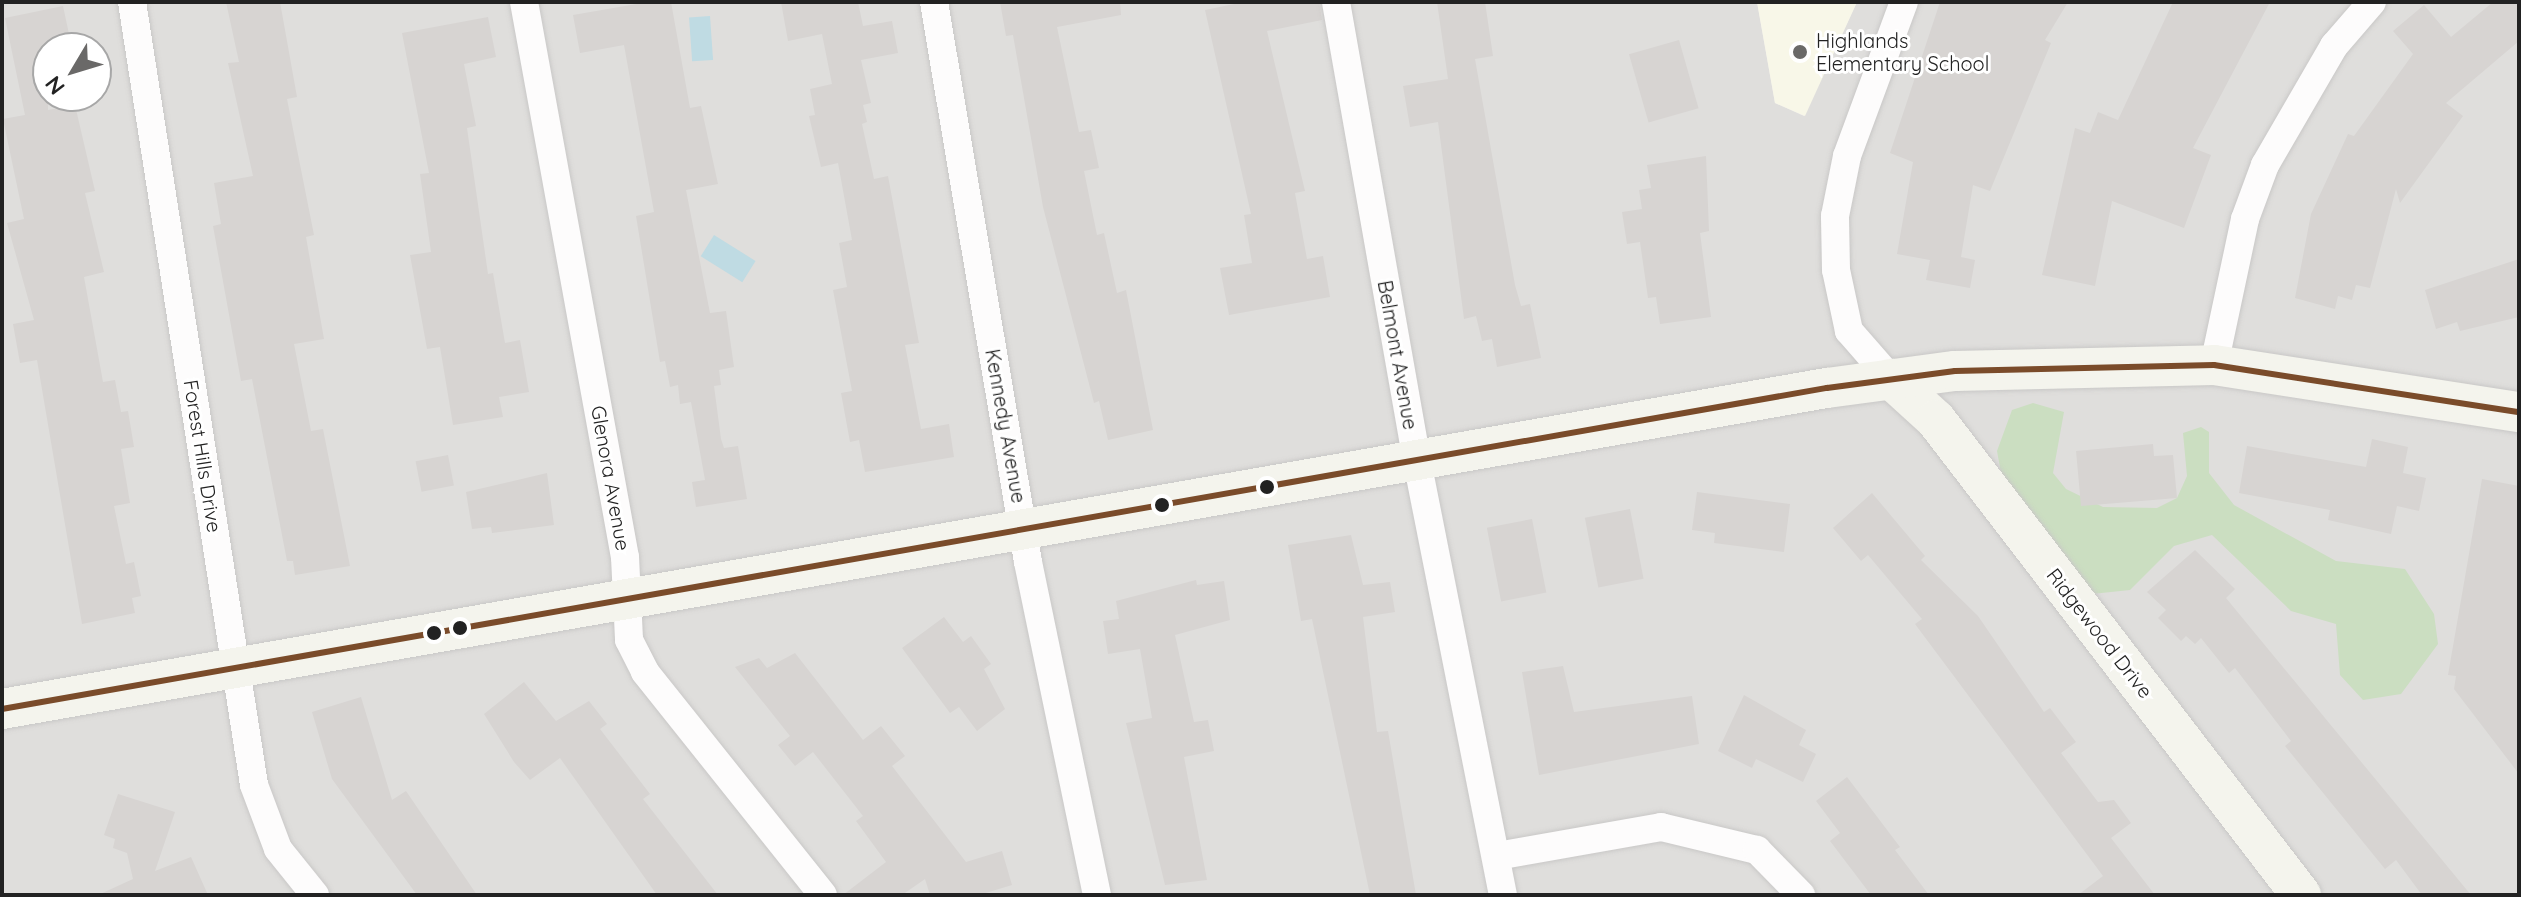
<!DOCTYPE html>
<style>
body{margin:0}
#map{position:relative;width:2521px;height:897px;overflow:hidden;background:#f0eeeb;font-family:Quicksand,sans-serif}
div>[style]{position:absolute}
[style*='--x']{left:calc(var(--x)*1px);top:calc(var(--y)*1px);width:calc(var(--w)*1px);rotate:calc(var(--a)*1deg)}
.residential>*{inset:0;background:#dfdedc}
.education>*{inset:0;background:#f8f7e8}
.forest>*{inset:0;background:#cbdec1}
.water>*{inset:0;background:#bfdbe3;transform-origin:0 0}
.building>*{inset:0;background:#d7d4d2;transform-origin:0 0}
.roads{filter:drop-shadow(0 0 2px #c9c8c7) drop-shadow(0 0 2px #c9c8c7)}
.street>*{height:28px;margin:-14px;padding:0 14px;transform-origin:14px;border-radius:14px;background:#fdfcfc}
.secondary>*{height:40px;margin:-20px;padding:0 20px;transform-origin:20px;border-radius:20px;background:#f4f4ed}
.bus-1>*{height:6px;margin:-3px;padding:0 3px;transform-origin:3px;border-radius:3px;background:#7a4b2a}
.dots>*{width:22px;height:22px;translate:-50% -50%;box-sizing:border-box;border:4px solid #fff;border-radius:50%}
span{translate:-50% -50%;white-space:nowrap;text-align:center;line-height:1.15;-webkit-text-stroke:6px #fff;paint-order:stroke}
.poi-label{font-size:20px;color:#222}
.left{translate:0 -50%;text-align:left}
.street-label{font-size:20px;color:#222}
.frame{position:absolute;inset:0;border:4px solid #222;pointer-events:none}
.north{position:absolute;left:32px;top:32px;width:80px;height:80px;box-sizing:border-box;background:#fff;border:2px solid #a7a7a7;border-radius:50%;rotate:232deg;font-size:22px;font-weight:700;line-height:32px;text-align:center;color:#222}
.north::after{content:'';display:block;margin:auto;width:28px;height:36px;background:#6a6968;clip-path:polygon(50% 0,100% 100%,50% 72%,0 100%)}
</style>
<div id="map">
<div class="residential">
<i style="clip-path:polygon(evenodd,2px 2px,1757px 2px,1775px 103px,1804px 116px,1857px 2px,2519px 2px,2519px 895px,2px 895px,2px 2px,48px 48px,96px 48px,96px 96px,48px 96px,48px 48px)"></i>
</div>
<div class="education">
<i style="clip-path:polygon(1757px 2px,1857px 2px,1805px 116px,1775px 103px)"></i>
</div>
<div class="forest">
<i style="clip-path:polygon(2033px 403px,2064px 412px,2053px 473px,2066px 489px,2103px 507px,2157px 508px,2177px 498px,2187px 476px,2183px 433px,2201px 427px,2209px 432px,2209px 473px,2234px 505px,2336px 561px,2405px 569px,2434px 614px,2438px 644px,2401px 694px,2363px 700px,2340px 675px,2336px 624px,2291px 611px,2212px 535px,2174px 546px,2130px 590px,2092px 594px,2001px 473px,1997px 451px,2012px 410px)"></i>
</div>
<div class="water">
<i style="left:710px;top:16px;width:44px;height:21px;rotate:86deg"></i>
<i style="left:714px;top:235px;width:49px;height:25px;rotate:32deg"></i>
</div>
<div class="building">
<i style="clip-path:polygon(226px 2px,280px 2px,297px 97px,287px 99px,314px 235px,306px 237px,324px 339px,294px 344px,311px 431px,323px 429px,350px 566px,295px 575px,293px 561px,287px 561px,252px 379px,241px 381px,213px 226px,221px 224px,214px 183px,253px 176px,228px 63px,239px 62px)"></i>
<i style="clip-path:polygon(648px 2px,671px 2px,690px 108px,701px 106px,718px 184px,686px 190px,710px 313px,726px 311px,734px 367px,719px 370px,721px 385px,714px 386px,721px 439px,724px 448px,738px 446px,747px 499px,696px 507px,692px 482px,705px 480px,691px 402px,680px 404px,678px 385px,670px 387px,665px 361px,660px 362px,636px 216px,654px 212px,624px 45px,580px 53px,573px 15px)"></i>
<i style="clip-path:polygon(781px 2px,858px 2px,863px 26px,892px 21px,898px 53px,861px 60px,871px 103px,863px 105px,867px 122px,862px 124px,874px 179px,888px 176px,919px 343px,905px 345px,921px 429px,949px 424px,954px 457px,865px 472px,859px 440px,850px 442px,841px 393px,852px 391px,833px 290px,847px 287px,839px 243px,852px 240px,838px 163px,821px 167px,809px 116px,815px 115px,810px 89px,832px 84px,822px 34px,788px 41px)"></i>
<i style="clip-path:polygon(1000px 2px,1120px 2px,1121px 15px,1057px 27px,1079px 132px,1091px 130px,1099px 168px,1084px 171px,1097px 235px,1104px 233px,1117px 293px,1126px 290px,1153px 430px,1108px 440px,1099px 401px,1094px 403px,1043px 207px,1013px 35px,1006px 36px)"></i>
<i style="clip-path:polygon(1244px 2px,1319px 2px,1322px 20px,1267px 31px,1305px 191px,1295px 193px,1307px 259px,1323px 256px,1330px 297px,1229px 315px,1220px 268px,1252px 263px,1244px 215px,1251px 214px,1205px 10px)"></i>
<i style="clip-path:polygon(1437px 2px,1485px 2px,1493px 56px,1475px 59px,1515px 285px,1521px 306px,1530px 304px,1541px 358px,1497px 367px,1492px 339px,1482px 341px,1476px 316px,1464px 319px,1438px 122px,1410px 127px,1403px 86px,1448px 79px)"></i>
<i style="clip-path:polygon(1940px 2px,2068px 2px,2045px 40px,2051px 43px,1990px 191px,1973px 185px,1961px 257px,1975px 260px,1970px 288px,1926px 280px,1930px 260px,1897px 254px,1913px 162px,1890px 153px)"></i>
<i style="clip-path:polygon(2173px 2px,2270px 2px,2193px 148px,2211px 155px,2184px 228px,2112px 201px,2095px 286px,2042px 275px,2075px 128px,2090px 133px,2098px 112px,2118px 120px)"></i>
<i style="clip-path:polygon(2493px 2px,2519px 2px,2519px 41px,2446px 103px,2463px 116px,2400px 203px,2396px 189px,2370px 288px,2356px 285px,2352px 300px,2338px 296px,2335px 309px,2295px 298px,2311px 214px,2348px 134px,2354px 136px,2413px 54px,2393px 31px,2424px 5px,2451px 37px)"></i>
<i style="clip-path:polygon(63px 6px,72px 48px,48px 48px,48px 110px,75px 105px,95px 191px,85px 193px,104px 272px,84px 277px,103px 382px,115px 380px,121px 412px,128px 411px,134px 447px,121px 449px,130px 503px,114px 506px,126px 564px,134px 562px,141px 596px,132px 598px,135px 613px,82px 624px,37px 360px,20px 363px,13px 324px,34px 320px,7px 223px,24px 219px,3px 119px,25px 115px,5px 18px)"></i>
<i style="clip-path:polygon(488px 17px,496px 57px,464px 64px,476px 126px,467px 128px,488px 274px,493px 273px,505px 343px,520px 340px,529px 392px,499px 397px,503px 417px,453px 425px,440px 347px,427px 349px,410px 255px,431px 252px,420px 174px,429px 173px,402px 33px)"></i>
<i style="left:1679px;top:40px;width:71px;height:52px;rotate:74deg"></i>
<i style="clip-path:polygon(1706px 156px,1709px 231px,1700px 233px,1711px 317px,1660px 324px,1656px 297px,1648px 298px,1640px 242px,1627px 244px,1622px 212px,1642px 209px,1639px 190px,1651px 188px,1647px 165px)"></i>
<i style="clip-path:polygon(2519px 259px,2519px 317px,2460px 331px,2457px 322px,2436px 329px,2425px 290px)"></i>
<i style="clip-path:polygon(2372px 439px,2408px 447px,2403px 473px,2426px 478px,2419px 511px,2397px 506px,2391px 534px,2328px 520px,2330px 510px,2239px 493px,2247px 446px,2366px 467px)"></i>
<i style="clip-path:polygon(2153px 444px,2154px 456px,2173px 455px,2177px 498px,2081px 506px,2076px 451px)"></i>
<i style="left:448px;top:455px;width:31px;height:33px;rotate:79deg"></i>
<i style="clip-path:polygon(547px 473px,554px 525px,492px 533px,491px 527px,472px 529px,466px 492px)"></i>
<i style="clip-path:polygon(2482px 479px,2519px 486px,2519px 774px,2454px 689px,2456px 676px,2448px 675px)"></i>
<i style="clip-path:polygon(1697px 492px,1790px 504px,1784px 552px,1714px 543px,1715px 533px,1692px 530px)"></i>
<i style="clip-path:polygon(1872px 493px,1925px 556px,1921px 560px,1978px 616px,2044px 712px,2050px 708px,2076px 742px,2061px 753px,2098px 802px,2114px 800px,2131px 823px,2111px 838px,2155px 895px,2078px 895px,2103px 876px,1915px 624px,1922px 619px,1868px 555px,1861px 561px,1833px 528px)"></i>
<i style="left:1630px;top:509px;width:71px;height:46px;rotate:79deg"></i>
<i style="left:1532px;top:519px;width:75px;height:46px;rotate:79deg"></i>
<i style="clip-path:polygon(1351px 535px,1363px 585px,1390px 582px,1395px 612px,1363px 617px,1377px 732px,1388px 731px,1416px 895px,1370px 895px,1312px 619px,1301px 621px,1288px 545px)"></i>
<i style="clip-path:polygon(2195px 550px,2235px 589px,2226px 598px,2471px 895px,2422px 895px,2396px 860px,2385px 869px,2285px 746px,2291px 741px,2235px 668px,2229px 673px,2201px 638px,2195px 644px,2186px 636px,2181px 641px,2158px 618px,2166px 610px,2147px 592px)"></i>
<i style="clip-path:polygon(1196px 580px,1197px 585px,1224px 581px,1230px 620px,1175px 635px,1194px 722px,1208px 720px,1214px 751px,1184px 757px,1207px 880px,1165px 885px,1126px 723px,1152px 718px,1140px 649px,1108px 654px,1103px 621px,1119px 619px,1116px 601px)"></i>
<i style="clip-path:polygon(944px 617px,963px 642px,971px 636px,991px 664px,984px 669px,1005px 709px,977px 731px,959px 707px,950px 713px,902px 648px)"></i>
<i style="clip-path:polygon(795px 653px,863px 740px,881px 726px,905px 756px,892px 766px,966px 862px,1002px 851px,1012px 885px,979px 895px,930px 895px,925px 879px,902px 895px,843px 895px,886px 862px,856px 821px,863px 816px,813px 752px,795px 766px,778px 745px,790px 736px,735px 667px,759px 658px,767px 668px)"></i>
<i style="clip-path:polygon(1563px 666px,1574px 712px,1692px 696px,1699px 744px,1539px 775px,1522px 672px)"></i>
<i style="clip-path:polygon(524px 682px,556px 721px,589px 701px,607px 724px,600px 729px,650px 794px,643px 799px,718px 895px,657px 895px,560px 758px,530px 780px,514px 762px,484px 714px)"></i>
<i style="clip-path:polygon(1744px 695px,1806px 730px,1799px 745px,1816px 754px,1803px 782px,1756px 759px,1752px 768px,1718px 751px)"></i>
<i style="clip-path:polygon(361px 697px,392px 800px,406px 791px,477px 895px,417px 895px,332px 779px,312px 712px)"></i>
<i style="clip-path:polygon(1847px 777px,1900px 847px,1895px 850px,1929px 895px,1871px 895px,1830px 841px,1840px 833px,1816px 801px)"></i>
<i style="clip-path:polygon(118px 794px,175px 812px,155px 871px,191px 857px,208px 895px,98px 895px,133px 879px,127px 853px,113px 848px,115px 839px,104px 835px)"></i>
</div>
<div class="roads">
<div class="street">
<i style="--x:132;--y:2;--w:792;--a:81.14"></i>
<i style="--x:254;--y:785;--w:68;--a:69.4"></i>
<i style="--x:278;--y:849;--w:59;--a:51.2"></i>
<i style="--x:524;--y:2;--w:564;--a:79.69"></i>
<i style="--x:625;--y:557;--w:83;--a:87.2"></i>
<i style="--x:629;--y:640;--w:36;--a:63"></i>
<i style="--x:645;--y:672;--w:285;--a:51.4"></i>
<i style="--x:934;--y:2;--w:568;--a:80.47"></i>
<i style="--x:1028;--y:562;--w:340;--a:78.3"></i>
<i style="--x:1336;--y:2;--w:466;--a:80"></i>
<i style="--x:1417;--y:461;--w:442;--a:78.8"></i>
<i style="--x:2214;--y:365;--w:149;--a:-78"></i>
<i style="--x:2245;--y:219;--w:58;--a:-69.7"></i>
<i style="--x:2265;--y:165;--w:138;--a:-59.9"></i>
<i style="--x:2334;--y:46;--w:58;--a:-49.2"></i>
<i style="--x:1891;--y:379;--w:64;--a:-131.2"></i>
<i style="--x:1849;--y:331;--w:62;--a:-102"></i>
<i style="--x:1836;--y:270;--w:54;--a:-91.1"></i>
<i style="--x:1835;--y:216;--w:61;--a:-78.7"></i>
<i style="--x:1847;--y:156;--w:164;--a:-69.7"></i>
<i style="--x:1497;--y:856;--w:167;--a:-10"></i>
<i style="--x:1661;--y:827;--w:99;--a:13.5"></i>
<i style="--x:1757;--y:850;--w:63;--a:45.6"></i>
</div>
<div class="secondary">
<i style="--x:1891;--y:379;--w:61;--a:42.3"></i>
<i style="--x:1936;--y:420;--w:599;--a:52.46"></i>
<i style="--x:2;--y:709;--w:1853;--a:-9.98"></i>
<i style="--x:1827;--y:388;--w:129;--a:-7.6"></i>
<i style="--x:1955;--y:371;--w:259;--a:-1.3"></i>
<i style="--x:2214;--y:365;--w:309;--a:8.8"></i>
</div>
</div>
<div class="bus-1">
<i style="--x:2;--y:709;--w:1853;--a:-9.98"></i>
<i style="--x:1827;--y:388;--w:129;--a:-7.6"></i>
<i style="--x:1955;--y:371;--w:259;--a:-1.3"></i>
<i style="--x:2214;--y:365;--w:309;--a:8.8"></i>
</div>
<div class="dots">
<i style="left:1800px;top:52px;background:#6a6968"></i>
<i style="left:1267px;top:487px;background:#222"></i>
<i style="left:1162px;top:505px;background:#222"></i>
<i style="left:460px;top:628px;background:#222"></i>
<i style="left:434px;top:633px;background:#222"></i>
</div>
<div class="poi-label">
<span class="left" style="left:1816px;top:52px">Highlands<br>Elementary School</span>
</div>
<div class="street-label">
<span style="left:1398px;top:355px;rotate:80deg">Belmont Avenue</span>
<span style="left:1006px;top:426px;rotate:80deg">Kennedy Avenue</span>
<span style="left:203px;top:456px;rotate:81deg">Forest Hills Drive</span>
<span style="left:611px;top:478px;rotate:80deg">Glenora Avenue</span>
<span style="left:2100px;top:633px;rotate:52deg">Ridgewood Drive</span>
</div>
<div class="frame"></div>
<div class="north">N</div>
</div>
